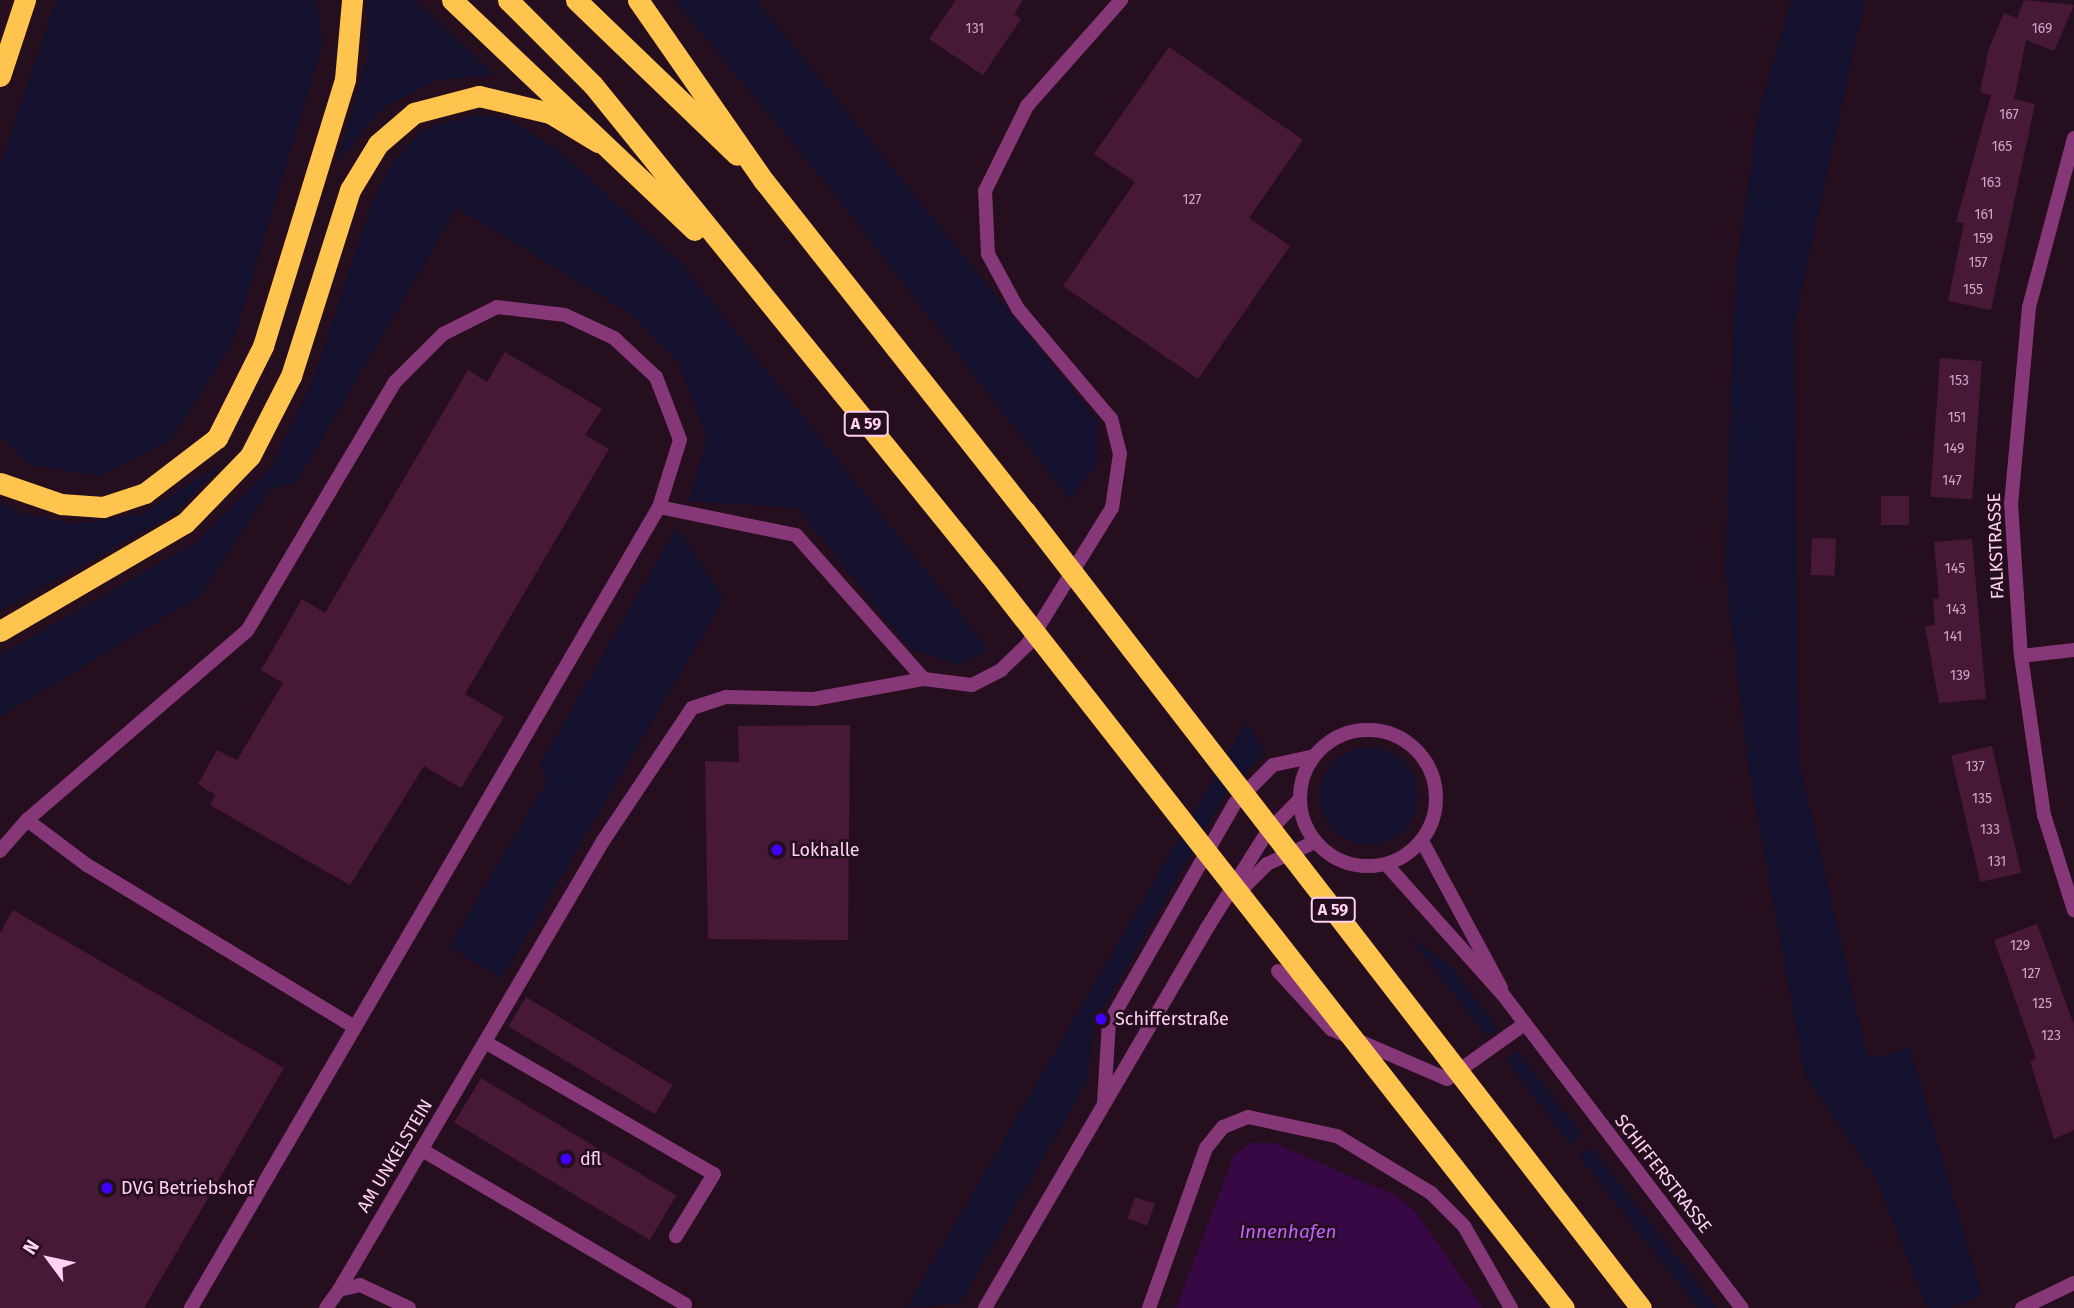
<!DOCTYPE html>
<meta charset="utf-8">
<style>
body{margin:0}
#map{position:relative;width:2074px;height:1308px;overflow:hidden;background:#250e1e;font-family:"Fira Sans",sans-serif}
div>[style]{position:absolute}
[style*='--x']{left:calc(var(--x)*1px);top:calc(var(--y)*1px);width:calc(var(--w)*1px);rotate:calc(var(--a)*1deg)}
.green>*{inset:0;background:#14112f;transform-origin:0 0}
.round{border-radius:50%}
.water>*{inset:0;background:#370844}
.building>*{inset:0;background:#471937;transform-origin:0 0}
.service>*{height:14px;margin:-7px;padding:0 7px;transform-origin:7px;border-radius:7px;background:#863777}
.pedestrian>*{height:14px;margin:-7px;padding:0 7px;transform-origin:7px;border-radius:7px;background:#863777}
.minor>*{height:14px;margin:-7px;padding:0 7px;transform-origin:7px;border-radius:7px;background:#863777}
.minor>.ring{margin:-7px;padding:0;box-sizing:content-box;background:none;border:14px solid #863777;border-radius:50%}
.motorway>*{height:21px;margin:-10.5px;padding:0 10.5px;transform-origin:10.5px;border-radius:10.5px;background:#ffc44d}
.motorway-bridge>*{height:21px;margin:-10.5px;padding:0 10.5px;transform-origin:10.5px;border-radius:10.5px;background:#ffc44d}
.dots>*{width:19px;height:19px;translate:-50% -50%;box-sizing:border-box;border:4px solid #250e1e;border-radius:50%}
span{translate:-50% -50%;white-space:nowrap;text-align:center;line-height:1.15;-webkit-text-stroke:5px #250e1e;paint-order:stroke}
.number-label{font-size:14px;color:#d1a4c4}
.number-label span{-webkit-text-stroke-width:0}
.shield-label span{padding:2px 5px;background:#250e1e;border:2px solid;border-radius:5px;-webkit-text-stroke-width:0}
.shield-label{font-size:16px;color:#ffd2f3;font-weight:700}
.street-label{font-size:18px;color:#ffd2f3}
.poi-label{font-size:18px;color:#ffd2f3}
.left{translate:0 -50%;text-align:left}
.water-label{font-size:19px;color:#c160ff;font-style:italic}
.north{position:absolute;left:14px;top:1224px;width:70px;height:70px;-webkit-text-stroke:5px #250e1e;paint-order:stroke;rotate:303deg;font-size:19px;font-weight:700;line-height:28px;text-align:center;color:#ffd2f3}
.north::after{content:'';display:block;margin:auto;width:24px;height:32px;background:#ffd2f3;clip-path:polygon(50% 0,100% 100%,50% 72%,0 100%)}
</style>
<div id="map">
<div class="green">
<i style="clip-path:polygon(56px 0,317px 0,323px 43px,233px 342px,171px 440px,100px 476px,31px 465px,0 436px,0 166px)"></i>
<i style="clip-path:polygon(367px 0,415px 0,494px 75px,437px 80px,380px 110px,337px 164px,367px 59px)"></i>
<i style="clip-path:polygon(674px 0,756px 0,1098px 421px,1098px 463px,1070px 500px,837px 197px)"></i>
<i style="clip-path:polygon(1791px 0,1865px 0,1794px 326px,1798px 755px,1868px 1059px,1910px 1048px,1982px 1295px,1949px 1308px,1927px 1308px,1877px 1181px,1805px 1075px,1749px 771px,1725px 570px,1735px 281px,1758px 114px)"></i>
<i style="clip-path:polygon(478px 115px,507px 119px,556px 148px,682px 264px,988px 649px,960px 665px,910px 649px,797px 508px,689px 501px,707px 438px,679px 364px,631px 314px,457px 208px,297px 482px,269px 490px,201px 595px,0 717px,0 655px,195px 543px,271px 467px,313px 381px,373px 199px,394px 160px,423px 129px)"></i>
<i style="clip-path:polygon(224px 462px,175px 513px,0 611px,0 501px,18px 513px,76px 524px,142px 514px)"></i>
<i style="clip-path:polygon(677px 527px,724px 599px,502px 978px,449px 947px,547px 781px,540px 764px)"></i>
<i style="clip-path:polygon(1247px 721px,1265px 753px,1227px 791px,1095px 1022px,1087px 1082px,960px 1303px,906px 1308px)"></i>
<i class="round" style="left:1320px;top:747px;width:98px;height:98px"></i>
<i style="clip-path:polygon(1407px 934px,1450px 966px,1499px 1029px,1487px 1037px)"></i>
<i style="left:1517px;top:1051px;width:106px;height:15px;rotate:52deg"></i>
<i style="left:1591px;top:1147px;width:204px;height:15px;rotate:52deg"></i>
</div>
<div class="water">
<i style="clip-path:polygon(1250px 1143px,1274px 1143px,1394px 1195px,1415px 1211px,1483px 1308px,1176px 1308px,1234px 1155px)"></i>
</div>
<div class="building">
<i style="clip-path:polygon(956px 0,1023px 0,1014px 14px,1021px 19px,983px 75px,929px 39px)"></i>
<i style="clip-path:polygon(2024px 0,2074px 5px,2054px 51px,2026px 40px,2014px 99px,2035px 104px,1991px 310px,1948px 301px,1964px 223px,1956px 222px,1991px 95px,1980px 92px,1989px 48px,2004px 13px,2017px 18px)"></i>
<i style="clip-path:polygon(1169px 47px,1303px 140px,1249px 218px,1290px 246px,1198px 379px,1063px 286px,1135px 182px,1094px 154px)"></i>
<i style="clip-path:polygon(505px 352px,602px 409px,585px 435px,609px 449px,465px 694px,504px 717px,461px 788px,424px 766px,350px 885px,210px 805px,215px 795px,198px 784px,217px 750px,237px 760px,283px 683px,261px 670px,302px 599px,325px 613px,468px 370px,487px 382px)"></i>
<i style="left:1940px;top:358px;width:42px;height:139px;rotate:4deg"></i>
<i style="left:1881px;top:496px;width:28px;height:29px"></i>
<i style="left:1812px;top:538px;width:24px;height:37px;rotate:2deg"></i>
<i style="clip-path:polygon(1972px 539px,1986px 699px,1939px 703px,1925px 626px,1935px 625px,1933px 599px,1939px 599px,1934px 542px)"></i>
<i style="clip-path:polygon(850px 725px,848px 940px,708px 939px,705px 761px,739px 762px,738px 726px)"></i>
<i style="left:1992px;top:746px;width:130px;height:42px;rotate:77deg"></i>
<i style="clip-path:polygon(13px 910px,284px 1068px,144px 1308px,0 1308px,0 933px)"></i>
<i style="clip-path:polygon(2037px 924px,2074px 1025px,2074px 1130px,2054px 1139px,2030px 1061px,2036px 1058px,1994px 940px)"></i>
<i style="left:526px;top:997px;width:171px;height:34px;rotate:31deg"></i>
<i style="left:481px;top:1078px;width:228px;height:52px;rotate:31deg"></i>
<i style="left:1135px;top:1197px;width:21px;height:23px;rotate:19deg"></i>
</div>
<div class="service">
<i style="--x:659;--y:507;--w:140;--a:11.6"></i>
<i style="--x:796;--y:535;--w:193;--a:48.4"></i>
<i style="--x:924;--y:679;--w:48;--a:7.1"></i>
<i style="--x:972;--y:685;--w:33;--a:-27"></i>
<i style="--x:1001;--y:670;--w:36;--a:-44"></i>
<i style="--x:1027;--y:645;--w:161;--a:-58.2"></i>
<i style="--x:1112;--y:508;--w:55;--a:-81.6"></i>
<i style="--x:1120;--y:454;--w:36;--a:-104"></i>
<i style="--x:1111;--y:419;--w:144;--a:-130.2"></i>
<i style="--x:1018;--y:309;--w:63;--a:-118.6"></i>
<i style="--x:988;--y:254;--w:63;--a:-92.7"></i>
<i style="--x:985;--y:191;--w:95;--a:-63.7"></i>
<i style="--x:1027;--y:106;--w:142;--a:-48.4"></i>
<i style="--x:27;--y:820;--w:75;--a:36.9"></i>
<i style="--x:87;--y:865;--w:313;--a:31.2"></i>
<i style="--x:0;--y:851;--w:41;--a:-48.9"></i>
<i style="--x:27;--y:820;--w:290;--a:-40.7"></i>
<i style="--x:247;--y:631;--w:290;--a:-59.3"></i>
<i style="--x:395;--y:382;--w:68;--a:-45"></i>
<i style="--x:443;--y:334;--w:60;--a:-26.6"></i>
<i style="--x:497;--y:307;--w:68;--a:6.7"></i>
<i style="--x:565;--y:315;--w:54;--a:25.1"></i>
<i style="--x:614;--y:338;--w:57;--a:42.9"></i>
<i style="--x:656;--y:377;--w:67;--a:69.1"></i>
<i style="--x:680;--y:440;--w:70;--a:107.4"></i>
<i style="--x:659;--y:507;--w:928;--a:120.3"></i>
<i style="--x:1278;--y:971;--w:79;--a:47.6"></i>
<i style="--x:1331;--y:1029;--w:126;--a:23.3"></i>
<i style="--x:1447;--y:1079;--w:93;--a:-35.4"></i>
<i style="--x:485;--y:1042;--w:264;--a:30"></i>
<i style="--x:714;--y:1174;--w:73;--a:121.5"></i>
<i style="--x:1104;--y:1102;--w:79;--a:-86.4"></i>
<i style="--x:1109;--y:1023;--w:254;--a:-60.2"></i>
<i style="--x:1235;--y:803;--w:54;--a:-45"></i>
<i style="--x:1273;--y:765;--w:40;--a:-12"></i>
<i style="--x:422;--y:1150;--w:305;--a:30.4"></i>
<i style="--x:339;--y:1290;--w:521;--a:-59.55"></i>
<i style="--x:603;--y:841;--w:160;--a:-56.2"></i>
<i style="--x:692;--y:708;--w:36;--a:-18"></i>
<i style="--x:726;--y:697;--w:88;--a:1.3"></i>
<i style="--x:814;--y:699;--w:112;--a:-10.3"></i>
<i style="--x:326;--y:1308;--w:22;--a:-54"></i>
<i style="--x:339;--y:1290;--w:22;--a:-13"></i>
<i style="--x:360;--y:1285;--w:54;--a:25.1"></i>
</div>
<div class="pedestrian">
<i style="--x:1149;--y:1308;--w:170;--a:-70.4"></i>
<i style="--x:1206;--y:1148;--w:27;--a:-51"></i>
<i style="--x:1223;--y:1127;--w:27;--a:-22"></i>
<i style="--x:1248;--y:1117;--w:91;--a:12.1"></i>
<i style="--x:1337;--y:1136;--w:110;--a:31.2"></i>
<i style="--x:1431;--y:1193;--w:47;--a:45"></i>
<i style="--x:1464;--y:1226;--w:95;--a:60.2"></i>
</div>
<div class="minor">
<i style="--x:2074;--y:138;--w:175;--a:104.9"></i>
<i style="--x:2029;--y:307;--w:197;--a:95.2"></i>
<i style="--x:2011;--y:503;--w:153;--a:86.3"></i>
<i style="--x:2021;--y:656;--w:161;--a:81.8"></i>
<i style="--x:2044;--y:815;--w:100;--a:72.5"></i>
<i style="--x:2021;--y:656;--w:53;--a:-6.5"></i>
<i class="ring" style="left:1300px;top:730px;width:122px;height:122px"></i>
<i style="--x:1422;--y:841;--w:167;--a:61.7"></i>
<i style="--x:1386;--y:864;--w:177;--a:48.2"></i>
<i style="--x:1504;--y:996;--w:392;--a:52.7"></i>
<i style="--x:1236;--y:895;--w:44;--a:-45"></i>
<i style="--x:1267;--y:864;--w:53;--a:-24.6"></i>
<i style="--x:985;--y:1308;--w:440;--a:-59.7"></i>
<i style="--x:1207;--y:928;--w:111;--a:-57.9"></i>
<i style="--x:1266;--y:834;--w:47;--a:-45.9"></i>
<i style="--x:2022;--y:1308;--w:58;--a:-25.7"></i>
</div>
<div class="motorway">
<i style="--x:452;--y:0;--w:334;--a:43.5"></i>
<i style="--x:508;--y:0;--w:120;--a:45"></i>
<i style="--x:593;--y:85;--w:629;--a:51"></i>
<i style="--x:576;--y:0;--w:223;--a:43.9"></i>
<i style="--x:638;--y:0;--w:221;--a:55.2"></i>
<i style="--x:764;--y:181;--w:421;--a:51.7"></i>
<i style="--x:0;--y:76;--w:80;--a:-71.8"></i>
<i style="--x:0;--y:483;--w:65;--a:19"></i>
<i style="--x:61;--y:504;--w:42;--a:4.1"></i>
<i style="--x:103;--y:507;--w:44;--a:-18.4"></i>
<i style="--x:145;--y:493;--w:91;--a:-37.4"></i>
<i style="--x:217;--y:438;--w:103;--a:-63.4"></i>
<i style="--x:263;--y:346;--w:279;--a:-72.9"></i>
<i style="--x:345;--y:79;--w:79;--a:-84.9"></i>
<i style="--x:0;--y:631;--w:214;--a:-30.3"></i>
<i style="--x:185;--y:523;--w:93;--a:-45.9"></i>
<i style="--x:250;--y:456;--w:90;--a:-62.9"></i>
<i style="--x:291;--y:376;--w:195;--a:-72.4"></i>
<i style="--x:350;--y:190;--w:54;--a:-58.7"></i>
<i style="--x:378;--y:144;--w:48;--a:-40.7"></i>
<i style="--x:414;--y:113;--w:67;--a:-14.7"></i>
<i style="--x:479;--y:96;--w:73;--a:13.5"></i>
<i style="--x:550;--y:113;--w:56;--a:31.1"></i>
</div>
<div class="motorway-bridge">
<i style="--x:1025;--y:511;--w:1007;--a:52.3"></i>
<i style="--x:989;--y:574;--w:932;--a:51.93"></i>
</div>
<div class="dots">
<i style="left:777px;top:850px;background:#3f00fd"></i>
<i style="left:1101px;top:1019px;background:#3f00fd"></i>
<i style="left:566px;top:1159px;background:#3f00fd"></i>
<i style="left:107px;top:1188px;background:#3f00fd"></i>
</div>
<div class="number-label">
<span style="left:975px;top:29px">131</span>
<span style="left:2042px;top:29px">169</span>
<span style="left:2009px;top:115px">167</span>
<span style="left:2002px;top:147px">165</span>
<span style="left:1991px;top:183px">163</span>
<span style="left:1192px;top:200px">127</span>
<span style="left:1984px;top:215px">161</span>
<span style="left:1983px;top:239px">159</span>
<span style="left:1978px;top:263px">157</span>
<span style="left:1973px;top:290px">155</span>
<span style="left:1959px;top:381px">153</span>
<span style="left:1957px;top:418px">151</span>
<span style="left:1954px;top:449px">149</span>
<span style="left:1952px;top:481px">147</span>
<span style="left:1955px;top:569px">145</span>
<span style="left:1956px;top:610px">143</span>
<span style="left:1953px;top:637px">141</span>
<span style="left:1960px;top:676px">139</span>
<span style="left:1975px;top:767px">137</span>
<span style="left:1982px;top:799px">135</span>
<span style="left:1990px;top:830px">133</span>
<span style="left:1997px;top:862px">131</span>
<span style="left:2020px;top:946px">129</span>
<span style="left:2031px;top:974px">127</span>
<span style="left:2042px;top:1004px">125</span>
<span style="left:2051px;top:1036px">123</span>
</div>
<div class="shield-label">
<span style="left:866px;top:424px">A 59</span>
<span style="left:1333px;top:910px">A 59</span>
</div>
<div class="street-label">
<span style="left:1996px;top:546px;rotate:-92deg">FALKSTRASSE</span>
<span style="left:395px;top:1156px;rotate:-59deg">AM UNKELSTEIN</span>
<span style="left:1663px;top:1174px;rotate:52deg">SCHIFFERSTRASSE</span>
</div>
<div class="poi-label">
<span class="left" style="left:791px;top:850px">Lokhalle</span>
<span class="left" style="left:1115px;top:1019px">Schifferstraße</span>
<span class="left" style="left:580px;top:1159px">dfl</span>
<span class="left" style="left:121px;top:1188px">DVG Betriebshof</span>
</div>
<div class="water-label">
<span style="left:1288px;top:1232px">Innenhafen</span>
</div>
<div class="north">N</div>
</div>
